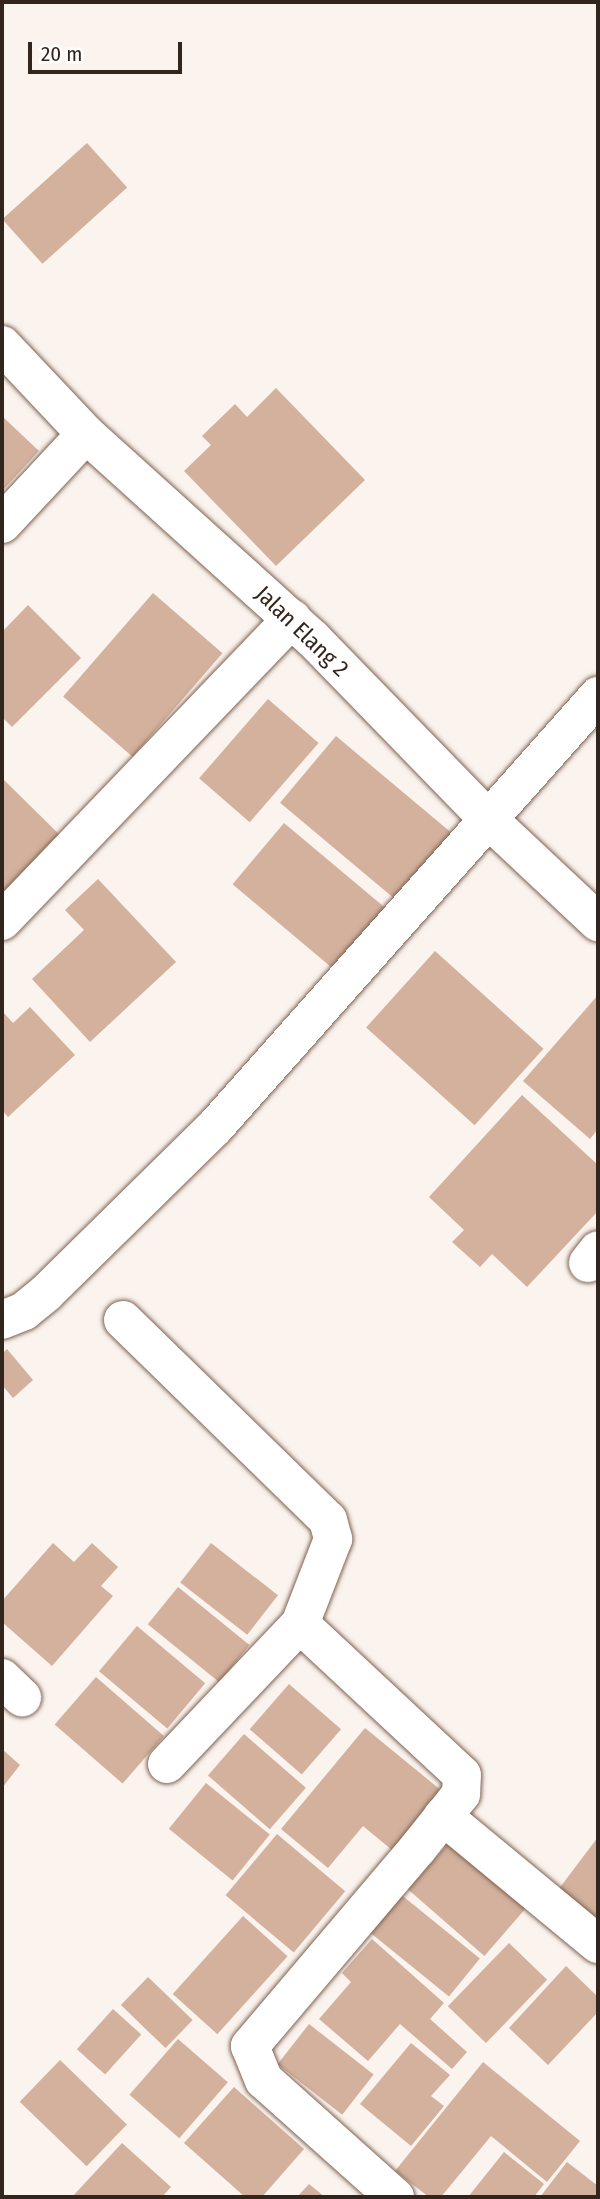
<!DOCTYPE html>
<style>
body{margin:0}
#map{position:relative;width:600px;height:2199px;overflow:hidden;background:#faf3ee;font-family:"Fira Sans Condensed",sans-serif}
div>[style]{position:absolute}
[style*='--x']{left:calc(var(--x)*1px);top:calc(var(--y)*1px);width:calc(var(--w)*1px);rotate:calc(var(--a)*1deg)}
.building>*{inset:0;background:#d3b19d;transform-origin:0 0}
.roads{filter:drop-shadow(0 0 2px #7f614f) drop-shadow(0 0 2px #7f614f)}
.minor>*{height:38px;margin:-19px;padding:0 19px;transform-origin:19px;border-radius:19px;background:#fff}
span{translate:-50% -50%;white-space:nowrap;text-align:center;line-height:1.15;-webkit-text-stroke:5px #fff;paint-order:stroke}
.street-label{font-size:23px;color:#32251d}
.frame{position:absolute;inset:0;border:4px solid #32251d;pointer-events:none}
.scale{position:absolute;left:28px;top:42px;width:154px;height:32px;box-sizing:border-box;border:4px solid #32251d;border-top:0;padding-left:9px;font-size:21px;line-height:24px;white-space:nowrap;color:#32251d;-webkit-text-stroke:5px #fff;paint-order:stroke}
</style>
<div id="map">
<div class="building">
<i style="left:87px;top:143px;width:60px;height:114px;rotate:48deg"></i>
<i style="clip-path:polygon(276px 388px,365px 480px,276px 566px,184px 471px,211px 445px,202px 436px,235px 404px,247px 417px)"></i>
<i style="clip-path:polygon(2px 416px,39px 451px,2px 491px)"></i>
<i style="left:153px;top:593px;width:92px;height:137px;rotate:41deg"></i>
<i style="clip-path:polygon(28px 605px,81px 658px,12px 727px,2px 717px,2px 632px)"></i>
<i style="left:268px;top:699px;width:67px;height:105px;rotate:41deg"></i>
<i style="left:336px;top:736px;width:151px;height:87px;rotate:40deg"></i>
<i style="clip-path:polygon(2px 778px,71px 846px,2px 915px)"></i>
<i style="left:284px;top:823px;width:139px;height:80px;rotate:40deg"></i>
<i style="clip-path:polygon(98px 879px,176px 962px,90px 1042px,32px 979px,84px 930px,65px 910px)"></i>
<i style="left:435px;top:951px;width:146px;height:103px;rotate:42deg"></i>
<i style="clip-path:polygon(598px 995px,598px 1129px,590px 1139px,523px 1081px)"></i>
<i style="clip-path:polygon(30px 1007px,75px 1055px,8px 1117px,2px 1110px,2px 1011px,13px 1023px)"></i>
<i style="clip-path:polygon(522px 1095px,598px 1165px,598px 1211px,527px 1287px,492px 1254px,480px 1267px,452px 1242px,464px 1230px,429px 1197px)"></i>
<i style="clip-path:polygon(7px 1349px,33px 1380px,13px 1398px,2px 1385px,2px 1354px)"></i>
<i style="clip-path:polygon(53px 1543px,74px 1562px,92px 1543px,118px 1567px,101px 1586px,113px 1596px,52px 1666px,2px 1622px,2px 1601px)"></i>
<i style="left:211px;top:1543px;width:85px;height:50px;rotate:38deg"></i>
<i style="left:178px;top:1587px;width:92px;height:48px;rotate:39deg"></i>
<i style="left:137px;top:1626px;width:89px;height:59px;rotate:40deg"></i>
<i style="left:96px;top:1677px;width:90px;height:63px;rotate:41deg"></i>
<i style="left:289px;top:1684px;width:69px;height:60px;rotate:41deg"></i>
<i style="clip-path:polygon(365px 1728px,442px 1791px,392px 1850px,363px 1826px,328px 1868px,281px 1829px)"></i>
<i style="left:244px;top:1734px;width:82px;height:55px;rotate:41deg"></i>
<i style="clip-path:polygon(2px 1749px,20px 1765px,2px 1788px)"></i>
<i style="left:206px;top:1783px;width:82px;height:59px;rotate:39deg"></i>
<i style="left:460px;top:1830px;width:101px;height:79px;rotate:41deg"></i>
<i style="left:277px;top:1834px;width:89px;height:80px;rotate:40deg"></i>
<i style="clip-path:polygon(598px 1837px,598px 1928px,555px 1894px)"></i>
<i style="left:399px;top:1893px;width:104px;height:49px;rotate:39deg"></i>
<i style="left:243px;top:1916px;width:60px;height:105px;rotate:42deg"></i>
<i style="clip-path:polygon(372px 1939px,444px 2003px,430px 2019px,467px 2052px,452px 2069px,400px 2024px,368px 2061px,319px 2019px,351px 1982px,342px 1973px)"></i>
<i style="left:509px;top:1943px;width:53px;height:88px;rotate:44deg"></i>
<i style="clip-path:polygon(566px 1966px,598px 1997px,598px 2012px,548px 2065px,509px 2028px)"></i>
<i style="left:148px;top:1977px;width:62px;height:39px;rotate:44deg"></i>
<i style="left:113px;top:2009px;width:38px;height:54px;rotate:42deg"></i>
<i style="left:309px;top:2024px;width:82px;height:51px;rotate:38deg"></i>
<i style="left:178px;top:2039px;width:66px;height:74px;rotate:41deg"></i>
<i style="clip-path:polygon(411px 2043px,450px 2075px,431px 2096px,444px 2106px,411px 2146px,360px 2104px)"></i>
<i style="left:60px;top:2060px;width:93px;height:58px;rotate:44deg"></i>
<i style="clip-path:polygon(483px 2062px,580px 2141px,547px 2182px,491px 2136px,441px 2197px,429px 2197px,395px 2171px)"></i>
<i style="clip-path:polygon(234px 2087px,304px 2149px,262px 2197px,245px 2197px,184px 2143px)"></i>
<i style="clip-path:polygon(122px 2143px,171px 2187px,162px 2197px,72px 2197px)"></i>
<i style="clip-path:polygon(504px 2152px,544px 2184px,534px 2197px,468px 2197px)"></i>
<i style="clip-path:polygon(567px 2162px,598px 2186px,598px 2197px,540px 2197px)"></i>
<i style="clip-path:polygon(309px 2184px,325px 2197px,297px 2197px)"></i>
</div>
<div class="roads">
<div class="minor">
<i style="--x:2;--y:345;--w:122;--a:46.7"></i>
<i style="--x:86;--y:434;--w:306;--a:42.1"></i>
<i style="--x:313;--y:639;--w:248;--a:45.8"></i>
<i style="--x:486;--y:817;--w:154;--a:43.2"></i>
<i style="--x:2;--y:524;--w:123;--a:-47"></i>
<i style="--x:2;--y:921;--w:419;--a:-46.2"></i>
<i style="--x:588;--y:1263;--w:16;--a:-52"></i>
<i style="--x:2;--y:1320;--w:24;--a:-22"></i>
<i style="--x:24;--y:1311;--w:28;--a:-39"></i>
<i style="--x:46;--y:1293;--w:237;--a:-44.5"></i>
<i style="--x:215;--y:1127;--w:577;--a:-48.37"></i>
<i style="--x:123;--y:1320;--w:286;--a:44.3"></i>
<i style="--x:328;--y:1520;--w:20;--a:75"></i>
<i style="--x:333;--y:1539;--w:91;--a:111.2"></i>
<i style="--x:2;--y:1678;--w:28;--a:44"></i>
<i style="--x:167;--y:1764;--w:193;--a:-46.5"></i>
<i style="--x:300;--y:1624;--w:221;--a:43"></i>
<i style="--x:462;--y:1775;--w:19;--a:93"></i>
<i style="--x:461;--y:1794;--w:69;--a:128.5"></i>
<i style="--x:418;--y:1848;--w:260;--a:130.3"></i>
<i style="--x:250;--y:2046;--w:37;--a:68"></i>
<i style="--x:264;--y:2080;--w:176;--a:41.8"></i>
<i style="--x:443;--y:1816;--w:201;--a:39.6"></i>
</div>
</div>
<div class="street-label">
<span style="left:302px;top:631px;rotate:44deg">Jalan Elang 2</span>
</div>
<div class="frame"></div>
<div class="scale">20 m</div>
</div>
